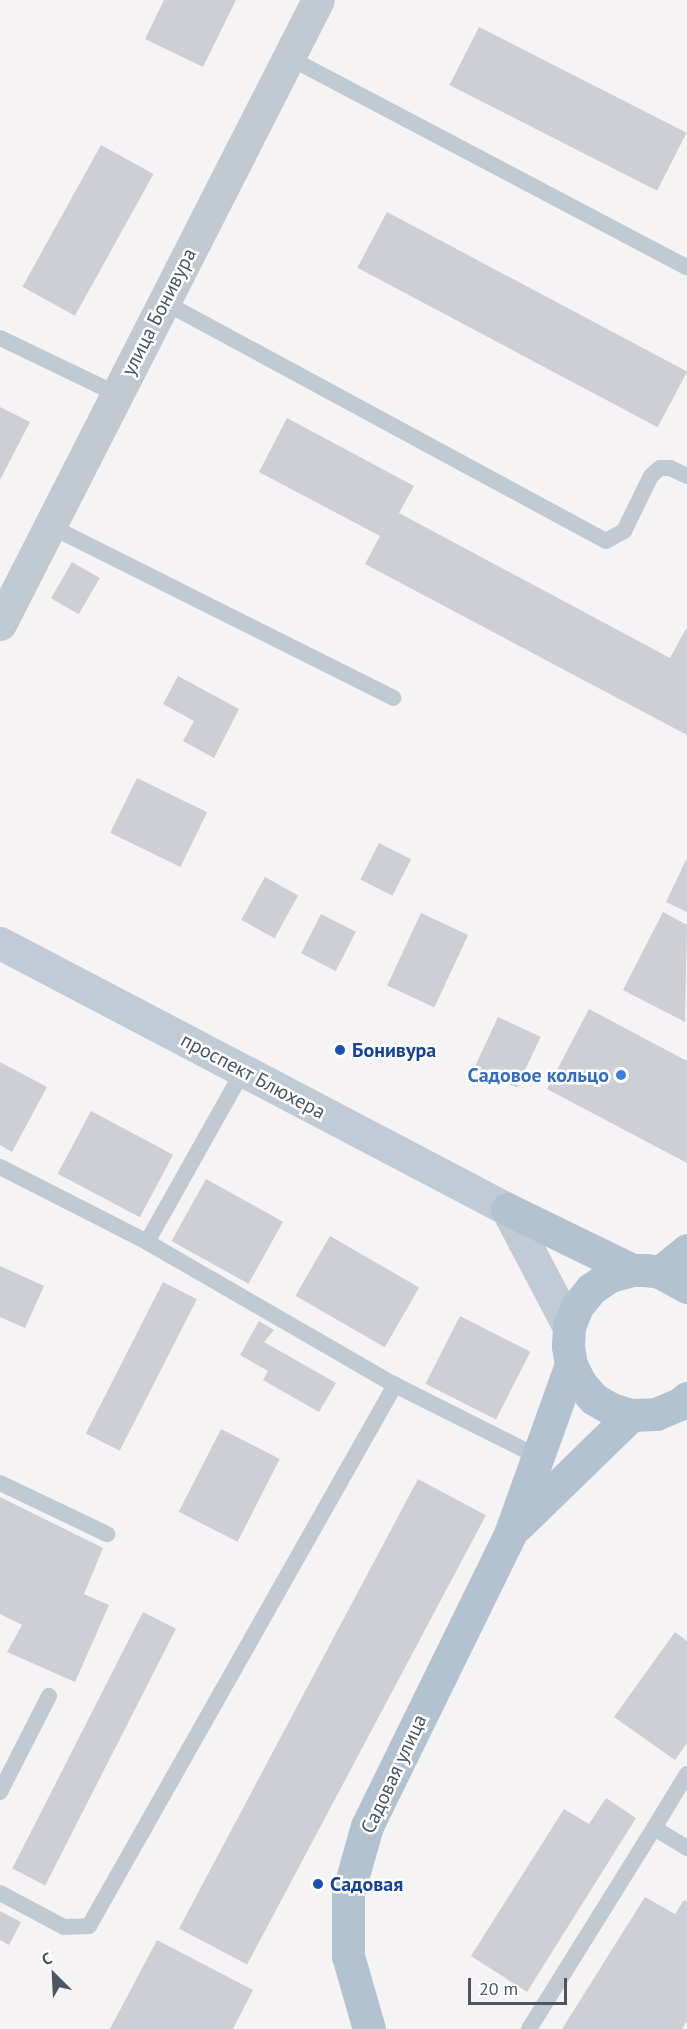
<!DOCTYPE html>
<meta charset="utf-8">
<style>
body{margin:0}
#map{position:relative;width:687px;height:2029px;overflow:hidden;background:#f5f3f3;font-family:"PT Sans",sans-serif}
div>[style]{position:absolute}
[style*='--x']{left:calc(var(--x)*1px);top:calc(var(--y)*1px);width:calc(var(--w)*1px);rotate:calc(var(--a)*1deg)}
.building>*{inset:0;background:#cdcfd5;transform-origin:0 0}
.lane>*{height:16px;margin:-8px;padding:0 8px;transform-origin:8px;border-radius:8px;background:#c1cad2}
.street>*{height:33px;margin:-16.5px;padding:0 16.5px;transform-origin:16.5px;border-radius:16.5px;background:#c1cad2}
.secondary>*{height:33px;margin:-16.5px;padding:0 16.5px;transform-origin:16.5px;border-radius:16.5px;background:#c1cbd6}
.primary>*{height:33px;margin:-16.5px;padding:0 16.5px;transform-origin:16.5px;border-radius:16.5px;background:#b3c2d1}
.dots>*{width:16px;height:16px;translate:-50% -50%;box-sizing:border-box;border:3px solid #fff;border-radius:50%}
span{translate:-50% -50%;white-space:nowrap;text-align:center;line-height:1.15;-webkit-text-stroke:5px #fff;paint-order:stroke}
.street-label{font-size:20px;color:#4a5661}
.transit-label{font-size:20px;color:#164399;font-weight:700}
.left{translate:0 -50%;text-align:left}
.shop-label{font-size:20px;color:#366cbe;font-weight:700}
.right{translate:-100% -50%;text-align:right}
.north{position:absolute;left:24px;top:1945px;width:60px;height:60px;-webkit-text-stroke:4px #fff;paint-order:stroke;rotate:336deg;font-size:16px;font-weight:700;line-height:24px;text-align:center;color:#4a5661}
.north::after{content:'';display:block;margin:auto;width:21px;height:27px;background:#4a5661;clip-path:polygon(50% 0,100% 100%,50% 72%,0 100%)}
.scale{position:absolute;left:468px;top:1978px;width:99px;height:27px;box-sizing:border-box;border:3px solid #4a5661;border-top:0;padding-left:8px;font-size:18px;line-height:21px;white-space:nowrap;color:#4a5661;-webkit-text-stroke:4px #fff;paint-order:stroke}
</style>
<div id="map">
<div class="building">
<i style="clip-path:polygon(164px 0,236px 0,203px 67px,145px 39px)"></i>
<i style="left:479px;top:27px;width:233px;height:65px;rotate:27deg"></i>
<i style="left:101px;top:145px;width:60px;height:162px;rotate:29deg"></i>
<i style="left:387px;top:212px;width:340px;height:63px;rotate:28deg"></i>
<i style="clip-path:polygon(0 407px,30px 422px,0 480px)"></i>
<i style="clip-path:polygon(287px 418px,414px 486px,399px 513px,670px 658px,687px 627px,687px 735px,365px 564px,380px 536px,259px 472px)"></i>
<i style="left:72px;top:562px;width:32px;height:42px;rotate:30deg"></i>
<i style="clip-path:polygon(178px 676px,239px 709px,214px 758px,183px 741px,194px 721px,163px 704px)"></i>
<i style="left:137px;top:778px;width:78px;height:61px;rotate:26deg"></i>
<i style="left:379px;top:843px;width:36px;height:41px;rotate:27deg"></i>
<i style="clip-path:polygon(687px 858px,687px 912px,666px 902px)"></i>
<i style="left:265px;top:877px;width:38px;height:49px;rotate:29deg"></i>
<i style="clip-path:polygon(663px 912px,687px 925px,685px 1022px,623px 990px)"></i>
<i style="left:421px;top:913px;width:52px;height:80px;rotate:25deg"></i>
<i style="left:321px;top:914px;width:39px;height:44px;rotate:27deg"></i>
<i style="clip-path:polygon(589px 1009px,687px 1061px,687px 1163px,547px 1089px)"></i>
<i style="left:498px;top:1017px;width:47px;height:56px;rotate:25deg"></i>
<i style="clip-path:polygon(0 1062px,47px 1087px,12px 1152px,0 1145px)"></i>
<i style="left:91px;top:1111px;width:93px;height:71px;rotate:28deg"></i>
<i style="left:206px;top:1179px;width:88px;height:71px;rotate:29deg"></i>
<i style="left:330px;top:1236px;width:103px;height:69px;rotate:30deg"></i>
<i style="clip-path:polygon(0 1266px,44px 1286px,25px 1328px,0 1317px)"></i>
<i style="left:163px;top:1282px;width:38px;height:170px;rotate:27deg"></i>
<i style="left:460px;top:1316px;width:79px;height:76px;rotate:27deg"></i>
<i style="clip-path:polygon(259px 1321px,274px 1330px,264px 1342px,336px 1383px,319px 1412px,263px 1380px,268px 1371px,240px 1355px)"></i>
<i style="left:221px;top:1429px;width:66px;height:93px;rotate:27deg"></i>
<i style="left:418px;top:1479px;width:77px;height:509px;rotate:28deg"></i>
<i style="clip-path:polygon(0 1497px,103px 1548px,84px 1594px,109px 1605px,75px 1682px,7px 1652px,22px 1625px,0 1614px)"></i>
<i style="left:143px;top:1612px;width:37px;height:288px;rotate:27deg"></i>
<i style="clip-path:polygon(675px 1632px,687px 1641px,687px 1743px,675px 1760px,614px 1717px)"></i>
<i style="clip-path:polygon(606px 1798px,636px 1818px,527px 1992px,471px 1956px,564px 1809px,589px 1824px)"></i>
<i style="clip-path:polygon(645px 1897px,675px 1914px,684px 1900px,687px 1902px,687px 2021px,682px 2029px,562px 2029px)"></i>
<i style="clip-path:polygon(0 1911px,21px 1922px,9px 1945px,0 1940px)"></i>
<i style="clip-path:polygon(157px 1940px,253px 1990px,233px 2029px,110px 2029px)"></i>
</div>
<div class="lane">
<i style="--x:288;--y:57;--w:451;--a:27.8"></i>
<i style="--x:164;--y:302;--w:502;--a:28.4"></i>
<i style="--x:606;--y:541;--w:21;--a:-29"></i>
<i style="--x:624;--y:531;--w:61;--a:-63.9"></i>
<i style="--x:651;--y:476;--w:12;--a:-42"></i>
<i style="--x:660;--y:468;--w:10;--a:0"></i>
<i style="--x:670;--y:468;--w:19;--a:25"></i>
<i style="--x:0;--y:338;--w:130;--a:25.6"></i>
<i style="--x:50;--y:526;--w:384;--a:26.6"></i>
<i style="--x:0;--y:1167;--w:165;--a:27"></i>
<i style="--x:147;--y:1242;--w:286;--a:30"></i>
<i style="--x:395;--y:1385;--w:161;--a:26.6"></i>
<i style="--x:147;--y:1242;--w:196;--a:-60.7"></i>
<i style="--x:0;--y:1483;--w:119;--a:25.5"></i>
<i style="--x:687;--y:1774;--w:63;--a:121.4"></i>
<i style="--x:654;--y:1828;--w:39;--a:31"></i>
<i style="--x:0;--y:1792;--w:108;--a:-63"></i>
<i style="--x:0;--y:1893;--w:72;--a:28"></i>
<i style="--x:64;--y:1927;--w:25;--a:-2"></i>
<i style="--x:89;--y:1926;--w:622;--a:-60.51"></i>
<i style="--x:529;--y:2029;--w:237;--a:-58.1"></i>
</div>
<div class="street">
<i style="--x:0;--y:624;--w:700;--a:-63"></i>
</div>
<div class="secondary">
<i style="--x:0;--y:943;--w:573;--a:27.68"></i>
<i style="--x:507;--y:1209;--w:133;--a:62.3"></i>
</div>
<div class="primary">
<i style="--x:507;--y:1209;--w:139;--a:26"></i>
<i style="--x:660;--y:1272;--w:35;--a:-39"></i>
<i style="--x:687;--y:1287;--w:31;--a:-151"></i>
<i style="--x:660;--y:1272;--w:14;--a:-172"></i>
<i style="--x:646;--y:1270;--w:14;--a:180"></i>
<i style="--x:632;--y:1270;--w:23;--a:165"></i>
<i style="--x:610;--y:1276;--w:23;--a:146"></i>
<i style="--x:591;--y:1289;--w:22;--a:129"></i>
<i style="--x:577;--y:1306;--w:22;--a:111"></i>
<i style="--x:569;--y:1327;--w:19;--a:93"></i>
<i style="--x:568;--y:1346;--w:19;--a:81"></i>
<i style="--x:571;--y:1365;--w:20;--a:63"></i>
<i style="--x:580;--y:1383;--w:21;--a:49"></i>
<i style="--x:594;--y:1399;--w:20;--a:30"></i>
<i style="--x:611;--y:1409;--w:21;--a:17"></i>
<i style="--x:631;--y:1415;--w:25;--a:-2"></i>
<i style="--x:656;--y:1414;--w:26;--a:-23"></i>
<i style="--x:680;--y:1404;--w:9;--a:-41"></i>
<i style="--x:517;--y:1526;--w:159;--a:-44.2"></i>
<i style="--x:369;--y:2029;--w:76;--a:-106"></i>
<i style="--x:348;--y:1956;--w:63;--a:-90"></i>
<i style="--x:348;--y:1893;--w:70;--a:-74.2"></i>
<i style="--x:367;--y:1826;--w:325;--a:-63.9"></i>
<i style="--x:510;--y:1534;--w:180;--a:-70.2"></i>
</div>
<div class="dots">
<i style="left:340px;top:1050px;background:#1a4fb4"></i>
<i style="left:621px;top:1075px;background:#3f7fe0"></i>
<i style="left:318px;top:1884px;background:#1a4fb4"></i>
</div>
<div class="street-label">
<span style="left:159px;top:312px;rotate:-63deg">улица Бонивура</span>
<span style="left:253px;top:1076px;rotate:28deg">проспект Блюхера</span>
<span style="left:394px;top:1774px;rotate:-65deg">Садовая улица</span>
</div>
<div class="transit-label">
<span class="left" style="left:352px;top:1050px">Бонивура</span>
<span class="left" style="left:330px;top:1884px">Садовая</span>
</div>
<div class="shop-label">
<span class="right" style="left:609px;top:1075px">Садовое кольцо</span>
</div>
<div class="north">С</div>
<div class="scale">20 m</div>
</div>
